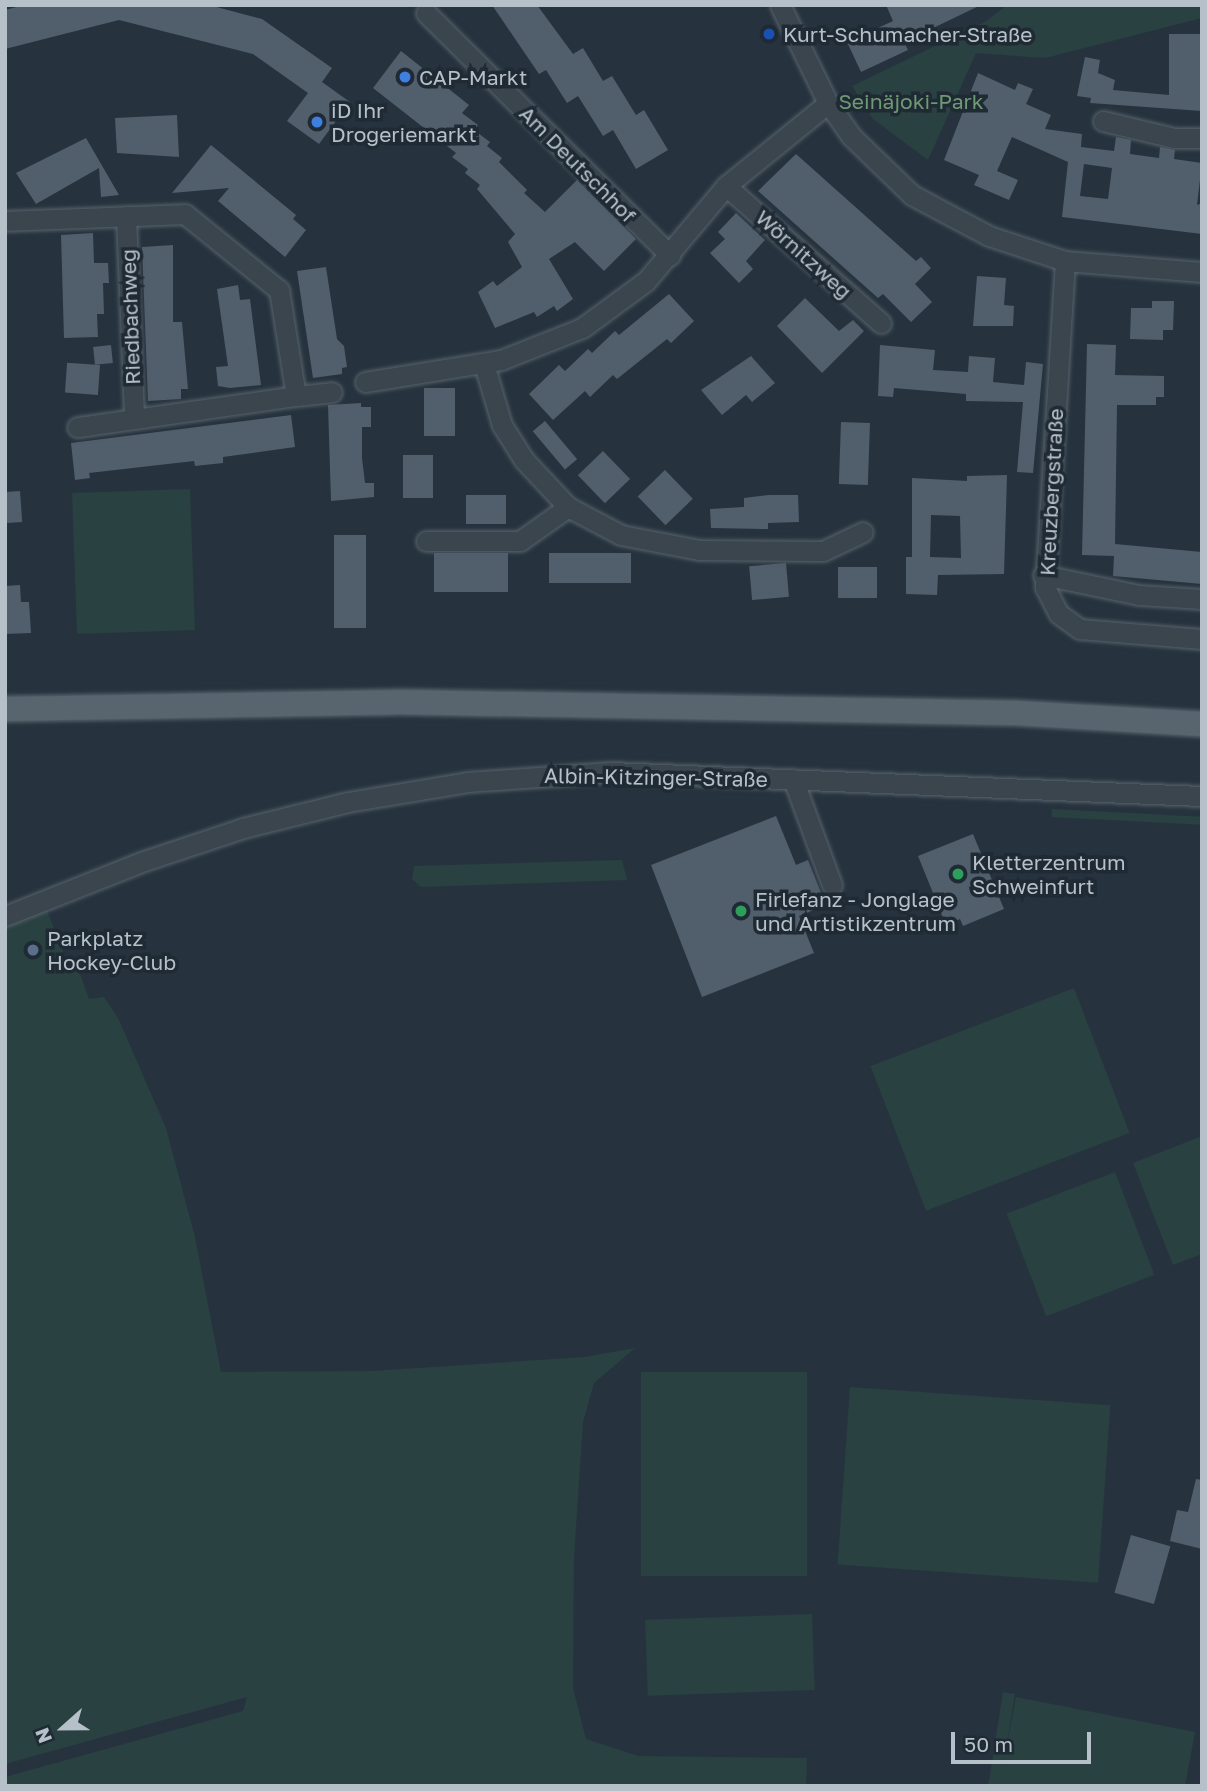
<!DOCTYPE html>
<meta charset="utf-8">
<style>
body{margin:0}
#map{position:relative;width:1207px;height:1791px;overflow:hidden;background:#26333e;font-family:"Golos Text",sans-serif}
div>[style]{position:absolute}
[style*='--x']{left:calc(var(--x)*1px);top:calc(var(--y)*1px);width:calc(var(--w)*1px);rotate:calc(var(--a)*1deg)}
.green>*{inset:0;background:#294140;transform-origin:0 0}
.building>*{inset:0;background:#515e6c;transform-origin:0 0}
.roads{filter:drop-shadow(0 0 2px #58636c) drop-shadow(0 0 2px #58636c)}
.minor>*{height:19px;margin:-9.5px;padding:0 9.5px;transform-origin:9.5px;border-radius:9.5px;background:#3a454e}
.major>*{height:24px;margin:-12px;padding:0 12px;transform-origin:12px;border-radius:12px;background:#58646e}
.dots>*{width:19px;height:19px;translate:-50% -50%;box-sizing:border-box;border:4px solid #1f2a34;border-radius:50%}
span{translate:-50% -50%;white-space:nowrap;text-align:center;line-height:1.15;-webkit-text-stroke:7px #1f2a34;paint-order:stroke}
.poi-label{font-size:21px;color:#b6c0c9}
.left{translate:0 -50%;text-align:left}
.park-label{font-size:21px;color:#6f9974}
.street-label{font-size:21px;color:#b6c0c9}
.frame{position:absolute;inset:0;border:7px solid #b6c0c9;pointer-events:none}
.north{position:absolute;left:28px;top:1693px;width:70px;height:70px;-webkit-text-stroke:5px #1f2a34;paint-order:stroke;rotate:249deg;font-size:19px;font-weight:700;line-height:28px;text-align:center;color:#b6c0c9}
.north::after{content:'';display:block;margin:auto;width:24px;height:32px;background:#b6c0c9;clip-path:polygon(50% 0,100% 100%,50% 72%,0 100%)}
.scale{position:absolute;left:951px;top:1732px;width:140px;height:32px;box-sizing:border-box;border:4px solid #b6c0c9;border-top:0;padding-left:9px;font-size:21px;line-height:24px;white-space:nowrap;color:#b6c0c9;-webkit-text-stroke:5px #1f2a34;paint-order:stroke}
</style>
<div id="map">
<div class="green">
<i style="clip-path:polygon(1007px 5px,1202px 5px,1202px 18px,1045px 58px,976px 53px,928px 160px,873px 119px,852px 86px,985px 22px)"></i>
<i style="left:190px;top:489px;width:141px;height:118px;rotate:88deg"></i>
<i style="left:1052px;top:809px;width:150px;height:8px;rotate:3deg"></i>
<i style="clip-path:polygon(622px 860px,627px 880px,421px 887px,412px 879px,414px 866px)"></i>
<i style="clip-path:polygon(45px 905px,66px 960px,77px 965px,89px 999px,104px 997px,118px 1018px,166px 1128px,195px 1237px,221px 1372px,372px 1371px,584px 1357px,635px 1348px,594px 1383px,583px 1422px,574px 1557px,573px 1688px,586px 1739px,638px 1756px,807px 1758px,806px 1786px,5px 1786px,5px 1778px,12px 1775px,243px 1711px,247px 1697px,5px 1764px,5px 919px)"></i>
<i style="left:1074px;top:988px;width:155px;height:218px;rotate:69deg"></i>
<i style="clip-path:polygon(1202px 1136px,1202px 1254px,1173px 1265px,1133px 1163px)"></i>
<i style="left:1115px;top:1172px;width:110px;height:116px;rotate:69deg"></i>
<i style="left:641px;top:1372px;width:166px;height:204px"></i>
<i style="left:850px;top:1387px;width:261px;height:178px;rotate:4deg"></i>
<i style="left:812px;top:1614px;width:76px;height:167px;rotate:88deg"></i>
<i style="left:1003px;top:1692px;width:12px;height:96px;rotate:9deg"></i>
<i style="clip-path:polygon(1016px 1697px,1195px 1732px,1185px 1786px,999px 1786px)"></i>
</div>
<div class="building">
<i style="clip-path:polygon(24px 5px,209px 5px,262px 19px,332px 68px,322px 82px,350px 102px,319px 144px,287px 121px,308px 93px,253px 54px,119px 20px,5px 49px,5px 10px)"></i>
<i style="clip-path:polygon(492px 5px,537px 5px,573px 54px,583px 48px,603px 81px,612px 76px,636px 115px,644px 110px,668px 150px,636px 169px,613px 130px,603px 136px,578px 96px,567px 103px,546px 70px,539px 74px)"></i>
<i style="clip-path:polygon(886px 5px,981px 5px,904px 42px,908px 50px,861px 72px,847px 42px,893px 21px)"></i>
<i style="clip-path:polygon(1169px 34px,1202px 34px,1202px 111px,1090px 103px,1091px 98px,1077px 96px,1085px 57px,1100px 60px,1098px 73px,1115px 80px,1113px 90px,1169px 95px)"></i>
<i style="clip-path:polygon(401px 51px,469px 105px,462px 113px,478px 125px,474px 130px,490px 142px,487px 146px,502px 158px,499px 162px,527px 190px,524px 193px,545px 212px,577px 180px,636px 239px,604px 271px,575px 242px,549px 259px,573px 299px,557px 311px,554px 306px,537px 317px,534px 312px,495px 328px,478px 292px,493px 281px,497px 286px,522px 267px,508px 242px,515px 234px,477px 189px,480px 185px,465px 173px,468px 169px,452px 157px,456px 153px,373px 88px)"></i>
<i style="clip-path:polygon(evenodd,978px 73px,1015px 90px,1018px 83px,1033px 89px,1026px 104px,1051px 115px,1045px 129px,1082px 134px,1081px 147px,1114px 151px,1116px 137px,1131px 140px,1130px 154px,1159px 158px,1160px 147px,1175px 150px,1174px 159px,1202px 163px,1197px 205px,1202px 203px,1202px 234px,1062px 217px,1068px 162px,1012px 137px,997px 171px,1018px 180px,1009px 200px,974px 185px,979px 175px,944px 160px,978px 73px,1084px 164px,1112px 168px,1108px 199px,1080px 196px,1084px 164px)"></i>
<i style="clip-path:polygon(177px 115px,179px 157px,117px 153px,115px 118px)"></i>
<i style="clip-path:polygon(86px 138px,119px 195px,101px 197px,99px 168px,36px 204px,16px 173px)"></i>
<i style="clip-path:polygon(211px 145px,296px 215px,293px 219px,306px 230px,285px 257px,218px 201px,229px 188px,172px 193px)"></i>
<i style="clip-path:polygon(796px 154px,916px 261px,921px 257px,931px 268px,915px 284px,932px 302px,911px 322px,883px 294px,878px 298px,758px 191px)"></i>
<i style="clip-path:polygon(736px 213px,765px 240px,746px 261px,753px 269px,739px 283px,710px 253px,725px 239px,718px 232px)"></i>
<i style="clip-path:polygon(93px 233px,94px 263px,108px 263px,109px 283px,103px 283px,104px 314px,97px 314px,98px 337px,64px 338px,61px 235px)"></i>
<i style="clip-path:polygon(173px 245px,173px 322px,182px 322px,188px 389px,181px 389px,181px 399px,148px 401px,142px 247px)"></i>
<i style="clip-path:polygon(326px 267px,337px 339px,344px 346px,347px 367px,342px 368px,342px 374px,313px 378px,297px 271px)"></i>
<i style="clip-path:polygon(977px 276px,1006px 278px,1004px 305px,1014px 306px,1013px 326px,973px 326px)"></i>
<i style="clip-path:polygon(238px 285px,240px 300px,250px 299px,261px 385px,230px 388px,218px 386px,216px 367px,228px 366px,217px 289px)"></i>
<i style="clip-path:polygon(669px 294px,694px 321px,671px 343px,667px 339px,617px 379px,613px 375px,590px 397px,585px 391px,553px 420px,529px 394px,559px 365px,565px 371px,588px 349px,592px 353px,615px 331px,619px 335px)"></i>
<i style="clip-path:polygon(805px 298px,839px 331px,853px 320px,864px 331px,822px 373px,777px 326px)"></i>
<i style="clip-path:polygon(1152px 301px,1174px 301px,1173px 330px,1163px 330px,1163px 340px,1130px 339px,1131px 308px,1152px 308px)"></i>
<i style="clip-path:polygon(1087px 344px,1116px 345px,1115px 375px,1164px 376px,1164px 397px,1156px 397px,1156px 405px,1117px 405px,1115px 544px,1202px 552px,1202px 584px,1113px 576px,1114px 556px,1082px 555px)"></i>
<i style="left:111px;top:345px;width:18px;height:18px;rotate:84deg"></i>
<i style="clip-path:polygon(880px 345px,935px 350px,933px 370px,968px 372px,969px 356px,995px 358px,993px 382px,1024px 385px,1026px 362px,1043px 364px,1033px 473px,1017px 472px,1023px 402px,966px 401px,966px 394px,894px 388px,893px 397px,878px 396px)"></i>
<i style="clip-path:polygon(751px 356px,775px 383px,752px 402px,746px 395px,722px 415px,701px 390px)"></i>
<i style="left:100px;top:365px;width:30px;height:33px;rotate:94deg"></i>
<i style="left:424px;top:388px;width:31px;height:48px"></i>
<i style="clip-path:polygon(361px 403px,361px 407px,371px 407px,371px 427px,362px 427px,362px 458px,365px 483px,374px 483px,374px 497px,331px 501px,328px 405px)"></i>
<i style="clip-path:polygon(291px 415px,295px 447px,223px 457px,223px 463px,195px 466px,194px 461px,89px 473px,90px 478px,75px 480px,71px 443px)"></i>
<i style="left:545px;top:421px;width:50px;height:16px;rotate:50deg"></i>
<i style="left:841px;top:422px;width:29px;height:62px;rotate:2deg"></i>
<i style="left:603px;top:451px;width:39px;height:35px;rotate:46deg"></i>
<i style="left:403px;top:455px;width:30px;height:43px"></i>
<i style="left:665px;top:470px;width:40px;height:38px;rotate:46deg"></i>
<i style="clip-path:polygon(evenodd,1007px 475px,1004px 574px,938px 575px,937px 595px,906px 594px,906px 557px,912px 557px,912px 478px,967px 481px,967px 476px,1007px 475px,931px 515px,960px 516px,961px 558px,930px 557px,931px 515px)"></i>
<i style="left:20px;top:491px;width:31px;height:15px;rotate:86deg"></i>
<i style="left:466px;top:495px;width:40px;height:29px"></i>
<i style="clip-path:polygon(769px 495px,798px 495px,799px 522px,768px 523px,768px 529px,711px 528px,710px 509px,744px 507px,744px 498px)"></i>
<i style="left:334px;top:535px;width:32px;height:93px"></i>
<i style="left:434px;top:553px;width:74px;height:39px"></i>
<i style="left:549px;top:553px;width:82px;height:30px"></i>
<i style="left:786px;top:563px;width:34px;height:37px;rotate:85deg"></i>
<i style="left:838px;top:567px;width:39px;height:31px"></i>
<i style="clip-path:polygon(20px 585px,21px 602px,29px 602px,31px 633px,5px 634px,5px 586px)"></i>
<i style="clip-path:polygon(776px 816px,796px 865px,808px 860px,826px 905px,799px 916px,814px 953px,702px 997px,651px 865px)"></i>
<i style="clip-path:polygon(973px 834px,1004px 909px,963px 926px,960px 919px,946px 925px,918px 856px)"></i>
<i style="clip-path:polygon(1196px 1479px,1202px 1480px,1202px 1549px,1170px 1541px,1177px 1510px,1188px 1512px)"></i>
<i style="left:1131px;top:1535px;width:41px;height:60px;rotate:16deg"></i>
</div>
<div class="roads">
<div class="minor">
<i style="--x:780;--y:5;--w:109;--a:63.9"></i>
<i style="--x:828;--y:103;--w:40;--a:55.1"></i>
<i style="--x:851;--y:136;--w:85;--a:44"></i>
<i style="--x:912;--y:195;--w:87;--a:28"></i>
<i style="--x:989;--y:236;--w:80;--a:18.2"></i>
<i style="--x:1065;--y:261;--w:137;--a:4.6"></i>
<i style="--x:426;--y:13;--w:344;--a:44.8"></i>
<i style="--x:1103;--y:121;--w:73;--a:13.5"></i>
<i style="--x:1174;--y:138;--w:28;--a:0"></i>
<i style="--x:726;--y:186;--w:207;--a:41.5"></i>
<i style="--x:126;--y:216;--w:202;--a:87.7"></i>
<i style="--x:5;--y:221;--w:180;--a:-2.2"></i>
<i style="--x:185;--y:214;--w:121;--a:39"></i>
<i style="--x:279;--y:290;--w:107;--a:80.9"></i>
<i style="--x:296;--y:396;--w:221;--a:171.9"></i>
<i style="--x:1065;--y:261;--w:327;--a:93.5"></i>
<i style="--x:1045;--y:587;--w:30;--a:63"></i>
<i style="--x:1059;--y:614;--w:26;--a:36"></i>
<i style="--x:1080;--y:629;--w:122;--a:4.7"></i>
<i style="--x:484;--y:364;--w:64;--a:73.6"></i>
<i style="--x:502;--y:425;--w:41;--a:57.8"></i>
<i style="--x:524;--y:460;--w:64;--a:46.9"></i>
<i style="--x:568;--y:507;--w:60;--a:27.8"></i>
<i style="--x:621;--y:535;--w:79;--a:10.9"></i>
<i style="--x:699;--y:550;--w:124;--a:0.5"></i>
<i style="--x:823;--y:551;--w:44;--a:-25.4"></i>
<i style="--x:365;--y:382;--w:138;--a:-9.2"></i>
<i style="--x:501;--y:360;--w:87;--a:-21.6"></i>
<i style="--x:582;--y:328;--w:79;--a:-36.3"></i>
<i style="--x:646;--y:281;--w:124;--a:-49.9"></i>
<i style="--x:726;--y:186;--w:132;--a:-39.1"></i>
<i style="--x:296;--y:396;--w:36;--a:-6"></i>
<i style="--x:426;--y:541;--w:94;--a:0"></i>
<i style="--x:520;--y:541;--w:59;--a:-35.3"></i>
<i style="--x:1043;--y:575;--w:98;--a:11.8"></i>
<i style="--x:1139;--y:595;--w:63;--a:3.6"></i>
<i style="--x:793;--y:779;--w:113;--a:69.8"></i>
<i style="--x:5;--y:916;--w:149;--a:-21.6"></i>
<i style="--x:144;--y:861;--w:104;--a:-18.4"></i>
<i style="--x:243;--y:828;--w:108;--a:-13.9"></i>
<i style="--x:348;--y:802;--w:121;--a:-9.5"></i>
<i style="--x:467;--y:782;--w:144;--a:-4"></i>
<i style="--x:611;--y:772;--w:591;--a:2.33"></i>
</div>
<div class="major">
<i style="--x:5;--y:709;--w:392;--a:-1"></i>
<i style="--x:397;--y:702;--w:619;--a:1.02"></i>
<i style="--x:1016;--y:713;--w:186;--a:3.4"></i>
</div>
</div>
<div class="dots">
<i style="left:769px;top:34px;background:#1a4fb4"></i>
<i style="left:405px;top:77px;background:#3f7fe0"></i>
<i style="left:317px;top:122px;background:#3f7fe0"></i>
<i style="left:958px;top:874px;background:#2e9e5b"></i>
<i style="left:741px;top:911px;background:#2e9e5b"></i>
<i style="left:33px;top:950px;background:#5c6f8a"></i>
</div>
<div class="poi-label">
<span class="left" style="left:783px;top:34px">Kurt-Schumacher-Straße</span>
<span class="left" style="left:419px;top:77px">CAP-Markt</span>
<span class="left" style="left:331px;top:122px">iD Ihr<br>Drogeriemarkt</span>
<span class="left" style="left:972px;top:874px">Kletterzentrum<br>Schweinfurt</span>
<span class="left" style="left:755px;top:911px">Firlefanz - Jonglage<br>und Artistikzentrum</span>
<span class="left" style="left:47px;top:950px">Parkplatz<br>Hockey-Club</span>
</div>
<div class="park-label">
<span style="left:911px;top:101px">Seinäjoki-Park</span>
</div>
<div class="street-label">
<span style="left:578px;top:164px;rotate:45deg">Am Deutschhof</span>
<span style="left:804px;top:254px;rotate:42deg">Wörnitzweg</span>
<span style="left:130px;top:317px;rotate:-92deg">Riedbachweg</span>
<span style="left:1051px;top:492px;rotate:-87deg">Kreuzbergstraße</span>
<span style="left:656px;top:777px;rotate:1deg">Albin-Kitzinger-Straße</span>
</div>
<div class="frame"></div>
<div class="north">N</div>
<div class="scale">50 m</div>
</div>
